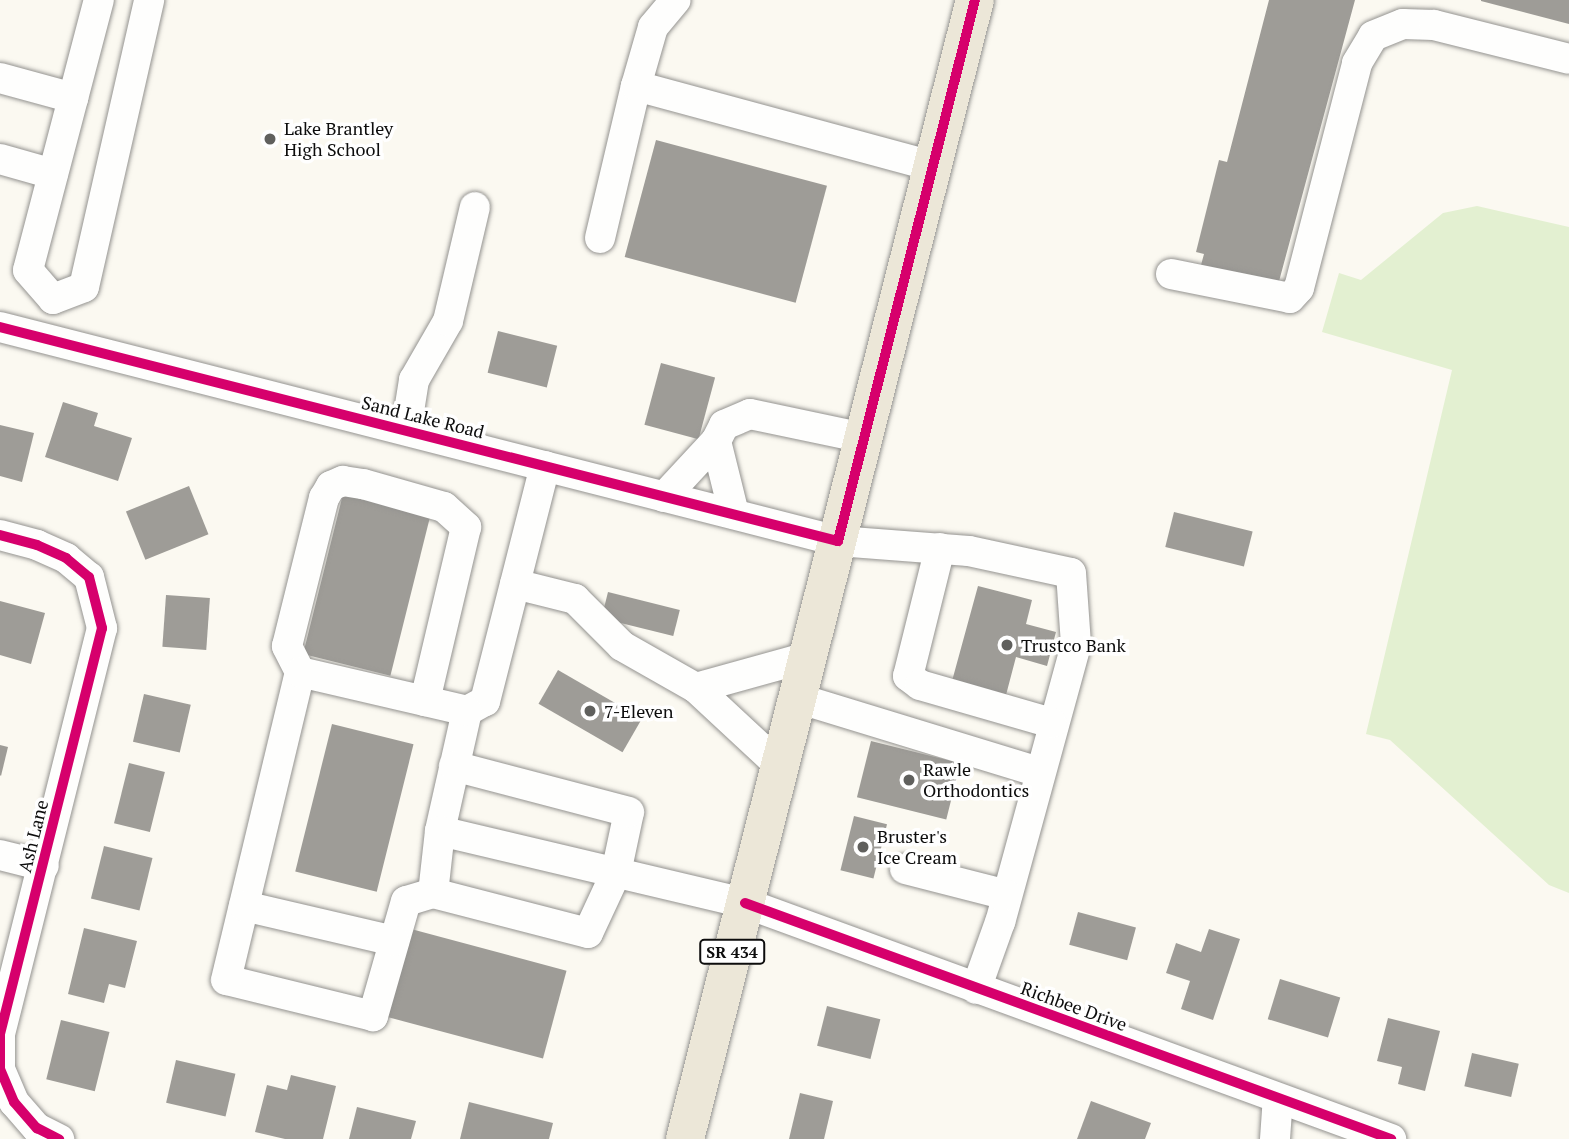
<!DOCTYPE html>
<style>
body{margin:0}
#map{position:relative;width:1569px;height:1139px;overflow:hidden;background:#fbf9f1;font-family:"PT Serif",serif}
div>[style]{position:absolute}
[style*='--x']{left:calc(var(--x)*1px);top:calc(var(--y)*1px);width:calc(var(--w)*1px);rotate:calc(var(--a)*1deg)}
.green>*{inset:0;background:#e3f0d1}
.building>*{inset:0;background:#9e9c97;transform-origin:0 0}
.roads{filter:drop-shadow(0 0 2px #949390) drop-shadow(0 0 2px #949390)}
.minor>*{height:30px;margin:-15px;padding:0 15px;transform-origin:15px;border-radius:15px;background:#fefefd}
.major>*{height:38px;margin:-19px;padding:0 19px;transform-origin:19px;border-radius:19px;background:#ece7d8}
.cycleway>*{height:10px;margin:-5px;padding:0 5px;transform-origin:5px;border-radius:5px;background:#d6006c}
.dots>*{width:19px;height:19px;translate:-50% -50%;box-sizing:border-box;border:4px solid #fff;border-radius:50%}
span{translate:-50% -50%;white-space:nowrap;text-align:center;line-height:1.15;-webkit-text-stroke:7px #fff;paint-order:stroke}
.shield-label span{padding:2px 5px;background:#fff;border:2px solid;border-radius:5px;-webkit-text-stroke-width:0}
.shield-label{font-size:16px;color:#0d0d0d;font-weight:700}
.poi-label{font-size:18px;color:#0d0d0d}
.left{translate:0 -50%;text-align:left}
.street-label{font-size:18px;color:#0d0d0d}
</style>
<div id="map">
<div class="green">
<i style="clip-path:polygon(1477px 206px,1569px 227px,1569px 893px,1549px 885px,1390px 740px,1366px 734px,1452px 370px,1322px 332px,1339px 273px,1361px 280px,1443px 213px)"></i>
</div>
<div class="building">
<i style="clip-path:polygon(1269px 0,1355px 0,1278px 285px,1201px 265px,1204px 254px,1196px 252px,1219px 160px,1227px 162px)"></i>
<i style="clip-path:polygon(1481px 0,1569px 0,1569px 24px,1481px 1px)"></i>
<i style="left:656px;top:140px;width:177px;height:121px;rotate:15deg"></i>
<i style="left:498px;top:331px;width:61px;height:43px;rotate:14deg"></i>
<i style="left:661px;top:363px;width:56px;height:64px;rotate:15deg"></i>
<i style="clip-path:polygon(63px 402px,98px 413px,94px 426px,132px 438px,118px 481px,45px 457px)"></i>
<i style="clip-path:polygon(0 425px,34px 433px,22px 482px,0 476px)"></i>
<i style="left:189px;top:486px;width:52px;height:68px;rotate:68deg"></i>
<i style="left:343px;top:494px;width:90px;height:165px;rotate:14deg"></i>
<i style="left:1174px;top:512px;width:81px;height:36px;rotate:14deg"></i>
<i style="clip-path:polygon(978px 586px,1032px 600px,1026px 624px,1056px 632px,1047px 666px,1016px 657px,1006px 695px,952px 681px)"></i>
<i style="left:608px;top:592px;width:74px;height:27px;rotate:14deg"></i>
<i style="left:166px;top:595px;width:44px;height:52px;rotate:4deg"></i>
<i style="clip-path:polygon(0 601px,45px 613px,31px 664px,0 655px)"></i>
<i style="left:558px;top:670px;width:97px;height:39px;rotate:30deg"></i>
<i style="left:144px;top:694px;width:48px;height:49px;rotate:13deg"></i>
<i style="left:332px;top:724px;width:84px;height:152px;rotate:14deg"></i>
<i style="left:871px;top:741px;width:92px;height:58px;rotate:14deg"></i>
<i style="clip-path:polygon(0 745px,8px 747px,1px 776px,0 775px)"></i>
<i style="left:129px;top:763px;width:37px;height:62px;rotate:14deg"></i>
<i style="left:854px;top:816px;width:34px;height:56px;rotate:14deg"></i>
<i style="left:104px;top:846px;width:50px;height:54px;rotate:14deg"></i>
<i style="left:1078px;top:912px;width:60px;height:34px;rotate:15deg"></i>
<i style="clip-path:polygon(84px 928px,137px 941px,125px 988px,109px 984px,104px 1003px,68px 994px)"></i>
<i style="left:411px;top:929px;width:161px;height:91px;rotate:15deg"></i>
<i style="clip-path:polygon(1209px 929px,1240px 939px,1213px 1020px,1181px 1009px,1190px 981px,1166px 973px,1176px 943px,1201px 952px)"></i>
<i style="left:1280px;top:979px;width:63px;height:42px;rotate:17deg"></i>
<i style="left:827px;top:1006px;width:55px;height:41px;rotate:14deg"></i>
<i style="clip-path:polygon(1388px 1018px,1440px 1031px,1425px 1091px,1398px 1084px,1402px 1067px,1377px 1061px)"></i>
<i style="left:61px;top:1020px;width:50px;height:61px;rotate:14deg"></i>
<i style="left:1472px;top:1053px;width:48px;height:34px;rotate:13deg"></i>
<i style="left:176px;top:1060px;width:61px;height:44px;rotate:13deg"></i>
<i style="clip-path:polygon(291px 1075px,336px 1086px,323px 1139px,285px 1139px,255px 1132px,267px 1085px,287px 1090px)"></i>
<i style="clip-path:polygon(800px 1093px,833px 1101px,824px 1139px,789px 1139px)"></i>
<i style="clip-path:polygon(1091px 1101px,1151px 1123px,1145px 1139px,1077px 1139px)"></i>
<i style="clip-path:polygon(469px 1102px,553px 1123px,549px 1139px,460px 1139px)"></i>
<i style="clip-path:polygon(357px 1107px,416px 1121px,411px 1139px,349px 1139px)"></i>
</div>
<div class="roads">
<div class="minor">
<i style="--x:0;--y:78;--w:76;--a:15.3"></i>
<i style="--x:636;--y:86;--w:61;--a:-73.9"></i>
<i style="--x:653;--y:27;--w:35;--a:-50"></i>
<i style="--x:0;--y:159;--w:55;--a:15.8"></i>
<i style="--x:600;--y:238;--w:156;--a:-76.7"></i>
<i style="--x:636;--y:86;--w:308;--a:15.1"></i>
<i style="--x:1171;--y:274;--w:121;--a:11.4"></i>
<i style="--x:1290;--y:298;--w:13;--a:-48"></i>
<i style="--x:1299;--y:288;--w:232;--a:-75.5"></i>
<i style="--x:1357;--y:63;--w:31;--a:-59"></i>
<i style="--x:1373;--y:36;--w:32;--a:-22"></i>
<i style="--x:1403;--y:24;--w:31;--a:2"></i>
<i style="--x:1434;--y:25;--w:139;--a:14.1"></i>
<i style="--x:53;--y:299;--w:33;--a:-21"></i>
<i style="--x:84;--y:287;--w:294;--a:-77.2"></i>
<i style="--x:53;--y:299;--w:38;--a:-131"></i>
<i style="--x:28;--y:270;--w:279;--a:-75.3"></i>
<i style="--x:0;--y:327;--w:865;--a:14.33"></i>
<i style="--x:838;--y:541;--w:131;--a:4.4"></i>
<i style="--x:969;--y:551;--w:104;--a:12.2"></i>
<i style="--x:1071;--y:573;--w:72;--a:86"></i>
<i style="--x:1076;--y:645;--w:287;--a:105.3"></i>
<i style="--x:1000;--y:922;--w:71;--a:109.7"></i>
<i style="--x:406;--y:430;--w:51;--a:-80.9"></i>
<i style="--x:414;--y:380;--w:68;--a:-60"></i>
<i style="--x:448;--y:321;--w:117;--a:-76.7"></i>
<i style="--x:716;--y:441;--w:18;--a:-63"></i>
<i style="--x:724;--y:425;--w:28;--a:-23"></i>
<i style="--x:750;--y:414;--w:116;--a:11.9"></i>
<i style="--x:545;--y:466;--w:243;--a:104.3"></i>
<i style="--x:485;--y:701;--w:21;--a:151"></i>
<i style="--x:467;--y:711;--w:123;--a:102.7"></i>
<i style="--x:440;--y:831;--w:313;--a:13.3"></i>
<i style="--x:745;--y:903;--w:688;--a:20.07"></i>
<i style="--x:664;--y:497;--w:76;--a:-47.1"></i>
<i style="--x:716;--y:441;--w:75;--a:76.1"></i>
<i style="--x:0;--y:535;--w:38;--a:15"></i>
<i style="--x:37;--y:545;--w:32;--a:24"></i>
<i style="--x:66;--y:558;--w:30;--a:40"></i>
<i style="--x:89;--y:577;--w:53;--a:75.7"></i>
<i style="--x:102;--y:628;--w:419;--a:104.1"></i>
<i style="--x:0;--y:1034;--w:35;--a:90"></i>
<i style="--x:0;--y:1069;--w:36;--a:67"></i>
<i style="--x:14;--y:1102;--w:35;--a:49"></i>
<i style="--x:37;--y:1128;--w:25;--a:27"></i>
<i style="--x:940;--y:548;--w:132;--a:104"></i>
<i style="--x:908;--y:676;--w:15;--a:37"></i>
<i style="--x:920;--y:685;--w:137;--a:16.1"></i>
<i style="--x:515;--y:584;--w:62;--a:14"></i>
<i style="--x:575;--y:599;--w:66;--a:45"></i>
<i style="--x:622;--y:646;--w:85;--a:29.6"></i>
<i style="--x:696;--y:688;--w:115;--a:42.9"></i>
<i style="--x:300;--y:672;--w:29;--a:-117"></i>
<i style="--x:287;--y:646;--w:153;--a:-76"></i>
<i style="--x:324;--y:498;--w:14;--a:-60"></i>
<i style="--x:331;--y:486;--w:13;--a:-23"></i>
<i style="--x:343;--y:481;--w:20;--a:9"></i>
<i style="--x:363;--y:484;--w:84;--a:15.9"></i>
<i style="--x:444;--y:507;--w:30;--a:42"></i>
<i style="--x:466;--y:527;--w:179;--a:103.3"></i>
<i style="--x:696;--y:688;--w:116;--a:-15.5"></i>
<i style="--x:797;--y:698;--w:253;--a:17"></i>
<i style="--x:440;--y:831;--w:62;--a:96.4"></i>
<i style="--x:433;--y:893;--w:160;--a:14.5"></i>
<i style="--x:588;--y:933;--w:66;--a:-65"></i>
<i style="--x:616;--y:873;--w:62;--a:-78"></i>
<i style="--x:629;--y:812;--w:181;--a:-165.3"></i>
<i style="--x:0;--y:855;--w:45;--a:14"></i>
<i style="--x:905;--y:869;--w:105;--a:14.3"></i>
<i style="--x:433;--y:893;--w:28;--a:163"></i>
<i style="--x:406;--y:901;--w:120;--a:106"></i>
<i style="--x:373;--y:1016;--w:151;--a:-166.2"></i>
<i style="--x:226;--y:980;--w:317;--a:-76.5"></i>
<i style="--x:300;--y:672;--w:171;--a:13.1"></i>
<i style="--x:244;--y:906;--w:154;--a:13.1"></i>
<i style="--x:1275;--y:1139;--w:39;--a:-86"></i>
</div>
<div class="major">
<i style="--x:685;--y:1139;--w:1175;--a:-75.72"></i>
</div>
</div>
<div class="cycleway">
<i style="--x:0;--y:327;--w:865;--a:14.33"></i>
<i style="--x:838;--y:541;--w:558;--a:-75.79"></i>
<i style="--x:0;--y:535;--w:38;--a:15"></i>
<i style="--x:37;--y:545;--w:32;--a:24"></i>
<i style="--x:66;--y:558;--w:30;--a:40"></i>
<i style="--x:89;--y:577;--w:53;--a:75.7"></i>
<i style="--x:102;--y:628;--w:419;--a:104.1"></i>
<i style="--x:0;--y:1034;--w:35;--a:90"></i>
<i style="--x:0;--y:1069;--w:36;--a:67"></i>
<i style="--x:14;--y:1102;--w:35;--a:49"></i>
<i style="--x:37;--y:1128;--w:25;--a:27"></i>
<i style="--x:745;--y:903;--w:688;--a:20.07"></i>
</div>
<div class="dots">
<i style="left:270px;top:139px;background:#60605d"></i>
<i style="left:1007px;top:645px;background:#60605d"></i>
<i style="left:590px;top:711px;background:#60605d"></i>
<i style="left:909px;top:780px;background:#60605d"></i>
<i style="left:863px;top:847px;background:#60605d"></i>
</div>
<div class="shield-label">
<span style="left:732px;top:952px">SR 434</span>
</div>
<div class="poi-label">
<span class="left" style="left:284px;top:139px">Lake Brantley<br>High School</span>
<span class="left" style="left:1021px;top:645px">Trustco Bank</span>
<span class="left" style="left:604px;top:711px">7-Eleven</span>
<span class="left" style="left:923px;top:780px">Rawle<br>Orthodontics</span>
<span class="left" style="left:877px;top:847px">Bruster's<br>Ice Cream</span>
</div>
<div class="street-label">
<span style="left:423px;top:417px;rotate:14deg">Sand Lake Road</span>
<span style="left:33px;top:836px;rotate:-76deg">Ash Lane</span>
<span style="left:1074px;top:1006px;rotate:20deg">Richbee Drive</span>
</div>
</div>
